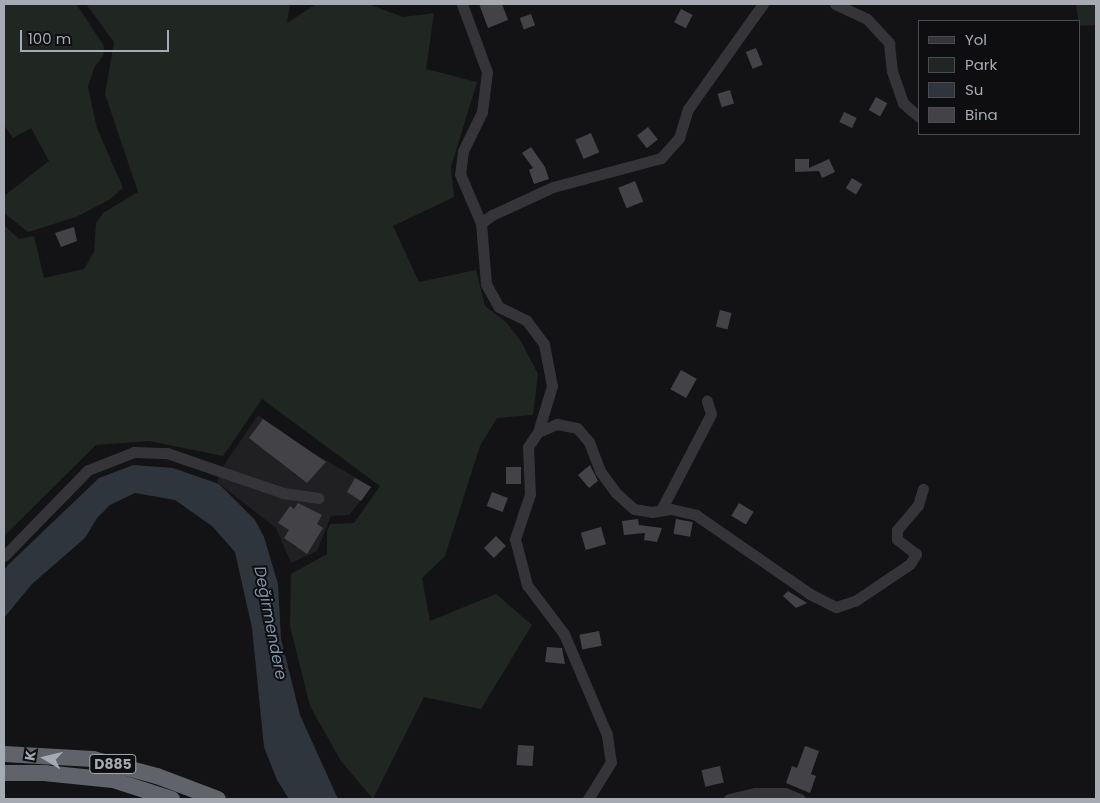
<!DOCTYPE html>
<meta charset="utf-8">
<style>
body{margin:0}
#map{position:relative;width:1100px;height:803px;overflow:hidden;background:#131315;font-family:Poppins,sans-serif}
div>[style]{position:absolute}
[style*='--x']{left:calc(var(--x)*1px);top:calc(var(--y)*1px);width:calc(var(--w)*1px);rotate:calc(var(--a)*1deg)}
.built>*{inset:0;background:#201f22}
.green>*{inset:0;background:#202621}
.water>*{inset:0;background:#2e353c}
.building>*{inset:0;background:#434347;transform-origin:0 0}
.minor>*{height:11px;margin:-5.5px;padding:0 5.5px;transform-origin:5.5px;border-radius:5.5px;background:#353539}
.highway>*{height:16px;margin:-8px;padding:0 8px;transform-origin:8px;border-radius:8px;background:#61636a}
span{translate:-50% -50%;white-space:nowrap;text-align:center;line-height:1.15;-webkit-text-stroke:4px #0e0e10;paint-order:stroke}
.shield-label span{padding:1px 4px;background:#0e0e10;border:1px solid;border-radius:4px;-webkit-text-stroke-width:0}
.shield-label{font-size:14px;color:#a6aab3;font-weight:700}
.water-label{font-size:16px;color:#8194ab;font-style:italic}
.frame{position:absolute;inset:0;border:5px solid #a6aab3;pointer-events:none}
.legend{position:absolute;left:918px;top:20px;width:162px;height:115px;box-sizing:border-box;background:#0e0e10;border:1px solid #4b4c51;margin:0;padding:6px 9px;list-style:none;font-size:15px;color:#a6aab3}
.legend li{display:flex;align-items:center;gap:10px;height:25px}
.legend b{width:25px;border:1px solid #4b4c51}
.north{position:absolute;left:20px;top:733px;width:50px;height:50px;-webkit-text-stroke:4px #0e0e10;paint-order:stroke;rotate:279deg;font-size:14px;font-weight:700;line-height:20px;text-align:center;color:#a6aab3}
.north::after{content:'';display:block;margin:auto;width:18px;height:22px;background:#a6aab3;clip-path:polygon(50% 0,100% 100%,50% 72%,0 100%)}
.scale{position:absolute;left:20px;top:30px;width:149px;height:22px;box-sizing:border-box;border:2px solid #a6aab3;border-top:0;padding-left:6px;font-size:15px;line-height:18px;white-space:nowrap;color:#a6aab3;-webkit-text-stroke:4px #0e0e10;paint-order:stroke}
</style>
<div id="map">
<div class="built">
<i style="clip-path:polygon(258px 415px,313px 453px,372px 487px,349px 515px,331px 516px,317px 551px,291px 563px,276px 528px,217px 482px,224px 465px)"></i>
</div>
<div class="green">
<i style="clip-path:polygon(4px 4px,76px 4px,83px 14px,104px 46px,103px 56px,94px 68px,88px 87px,97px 128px,123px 188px,109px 200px,76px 217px,28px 232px,4px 213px,4px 196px,49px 161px,31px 128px,13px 138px,4px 125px)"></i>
<i style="clip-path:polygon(86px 4px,290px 4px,287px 23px,316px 4px,368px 4px,403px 17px,434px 13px,426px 69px,477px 82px,451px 167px,454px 197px,393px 226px,419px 282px,476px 270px,485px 306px,506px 322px,522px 343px,538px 374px,533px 415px,497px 418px,480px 446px,445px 556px,422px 578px,430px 621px,496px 594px,532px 625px,481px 709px,424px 697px,373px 799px,341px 761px,310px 706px,290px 626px,291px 574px,327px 554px,327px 532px,330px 524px,354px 523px,380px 486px,262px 399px,223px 456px,149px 441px,96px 445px,4px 536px,4px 225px,19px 239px,34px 236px,44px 278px,84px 269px,94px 252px,96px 223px,103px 213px,138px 192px,105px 94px,114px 42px)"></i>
<i style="clip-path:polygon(1076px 4px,1096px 4px,1096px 25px,1079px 26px)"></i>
</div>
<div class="water">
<i style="clip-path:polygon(133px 465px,173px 468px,219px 484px,255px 520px,264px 537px,278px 584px,281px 639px,300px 715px,338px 799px,289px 799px,277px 780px,264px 747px,252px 628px,235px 552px,212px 526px,175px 500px,135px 493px,110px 505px,97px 518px,85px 538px,32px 584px,4px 618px,4px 570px,8px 565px,99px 478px)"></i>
</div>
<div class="building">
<i style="clip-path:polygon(479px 4px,502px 4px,508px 20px,488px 28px)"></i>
<i style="left:681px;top:9px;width:13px;height:15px;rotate:27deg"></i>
<i style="left:531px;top:14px;width:12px;height:12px;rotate:70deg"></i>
<i style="left:756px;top:48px;width:18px;height:11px;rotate:68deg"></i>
<i style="left:730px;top:90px;width:14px;height:13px;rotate:73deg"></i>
<i style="left:876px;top:97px;width:13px;height:15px;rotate:29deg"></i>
<i style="left:844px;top:112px;width:14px;height:11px;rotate:25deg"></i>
<i style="left:648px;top:127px;width:16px;height:14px;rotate:52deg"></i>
<i style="left:591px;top:133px;width:21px;height:17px;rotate:67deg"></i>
<i style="clip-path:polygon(531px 147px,545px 167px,549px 179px,534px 184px,529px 170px,533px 168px,522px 153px)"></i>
<i style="clip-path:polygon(795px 159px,809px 159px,809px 168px,829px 159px,835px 172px,822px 178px,819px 171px,795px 172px)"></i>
<i style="left:852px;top:178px;width:12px;height:12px;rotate:31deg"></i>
<i style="left:635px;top:181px;width:22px;height:18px;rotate:68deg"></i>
<i style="clip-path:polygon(74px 227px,77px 241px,61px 247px,55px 233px)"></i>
<i style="left:720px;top:310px;width:12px;height:17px;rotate:14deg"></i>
<i style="left:681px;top:370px;width:18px;height:22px;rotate:29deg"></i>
<i style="clip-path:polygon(263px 419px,326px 462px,307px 483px,249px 438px)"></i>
<i style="clip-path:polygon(590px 465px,598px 481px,589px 488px,578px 475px)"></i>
<i style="left:506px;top:467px;width:15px;height:17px"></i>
<i style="clip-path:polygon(355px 478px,371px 487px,361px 501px,347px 492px)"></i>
<i style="left:492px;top:492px;width:17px;height:15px;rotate:21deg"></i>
<i style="clip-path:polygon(298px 503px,322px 515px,317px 524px,323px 528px,307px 554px,284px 538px,289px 530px,278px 523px,290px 506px,294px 509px)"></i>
<i style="left:739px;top:503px;width:17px;height:15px;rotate:31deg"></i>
<i style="clip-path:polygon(638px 519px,639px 525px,662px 528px,657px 542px,644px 540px,645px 533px,624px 535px,622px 521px)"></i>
<i style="left:676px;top:519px;width:17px;height:15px;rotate:10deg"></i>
<i style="left:601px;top:527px;width:18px;height:21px;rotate:74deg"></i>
<i style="left:496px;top:536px;width:14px;height:17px;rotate:45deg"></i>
<i style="clip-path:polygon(788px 591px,807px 603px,796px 608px,783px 596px)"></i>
<i style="left:599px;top:631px;width:15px;height:20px;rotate:79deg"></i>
<i style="clip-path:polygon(547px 647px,562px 648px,565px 664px,545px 662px)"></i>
<i style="left:518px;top:745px;width:16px;height:20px;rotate:4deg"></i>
<i style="clip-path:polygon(805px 746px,819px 751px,811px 774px,816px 776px,810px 793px,786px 783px,792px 766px,797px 768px)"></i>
<i style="left:720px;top:766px;width:17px;height:19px;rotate:77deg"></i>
</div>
<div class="minor">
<i style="--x:462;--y:4;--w:72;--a:69.8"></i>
<i style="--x:487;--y:72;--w:40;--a:97.1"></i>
<i style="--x:482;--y:112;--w:43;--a:116"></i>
<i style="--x:463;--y:151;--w:23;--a:97"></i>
<i style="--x:460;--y:174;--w:53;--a:66.8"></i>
<i style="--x:481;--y:223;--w:61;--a:85.3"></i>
<i style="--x:486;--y:284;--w:26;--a:61"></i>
<i style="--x:499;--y:307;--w:30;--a:26"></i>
<i style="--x:526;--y:320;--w:30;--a:53"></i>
<i style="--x:544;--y:344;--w:43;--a:79.2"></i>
<i style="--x:552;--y:386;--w:48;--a:106.9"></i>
<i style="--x:538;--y:432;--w:18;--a:124"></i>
<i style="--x:528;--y:447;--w:47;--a:87.6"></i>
<i style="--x:530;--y:494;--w:47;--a:108.4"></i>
<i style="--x:515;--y:539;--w:48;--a:75.4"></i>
<i style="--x:527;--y:585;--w:61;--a:52.9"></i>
<i style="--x:564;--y:634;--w:110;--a:66.9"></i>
<i style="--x:607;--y:735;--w:27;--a:82"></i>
<i style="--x:611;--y:762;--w:44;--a:121.9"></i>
<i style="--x:835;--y:4;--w:35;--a:25"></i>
<i style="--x:867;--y:19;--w:33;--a:47"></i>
<i style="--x:889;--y:43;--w:28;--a:84"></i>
<i style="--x:892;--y:71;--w:34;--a:71"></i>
<i style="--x:903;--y:103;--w:21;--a:41"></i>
<i style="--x:481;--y:223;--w:14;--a:-36"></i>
<i style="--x:492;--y:215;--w:67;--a:-24.7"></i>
<i style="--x:553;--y:187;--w:112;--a:-15"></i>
<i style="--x:661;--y:158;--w:27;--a:-48"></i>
<i style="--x:679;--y:138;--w:30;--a:-73"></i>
<i style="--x:688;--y:109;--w:129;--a:-54.5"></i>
<i style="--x:538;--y:432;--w:21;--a:-23"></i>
<i style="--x:557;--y:424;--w:20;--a:11"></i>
<i style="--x:577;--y:428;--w:18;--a:49"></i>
<i style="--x:589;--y:442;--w:31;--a:69"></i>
<i style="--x:600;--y:471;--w:26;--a:54"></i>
<i style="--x:615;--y:492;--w:25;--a:42"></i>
<i style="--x:634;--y:509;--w:18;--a:9"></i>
<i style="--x:652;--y:512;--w:19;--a:-9"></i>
<i style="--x:671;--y:509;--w:26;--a:13"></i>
<i style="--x:696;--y:515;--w:139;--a:34.7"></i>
<i style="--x:810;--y:594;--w:29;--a:27"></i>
<i style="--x:836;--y:607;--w:20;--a:-18"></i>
<i style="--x:855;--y:601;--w:66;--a:-33.9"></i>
<i style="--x:910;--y:564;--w:12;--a:-59"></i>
<i style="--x:916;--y:554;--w:24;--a:-142"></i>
<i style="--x:897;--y:539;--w:9;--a:-90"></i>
<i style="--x:897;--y:530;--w:33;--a:-50"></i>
<i style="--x:918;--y:505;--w:17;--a:-73"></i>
<i style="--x:661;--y:510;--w:108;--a:-62.5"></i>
<i style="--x:711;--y:414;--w:14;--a:-107"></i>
<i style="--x:4;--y:556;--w:120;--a:-45.7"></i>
<i style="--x:88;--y:470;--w:49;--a:-21.4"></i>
<i style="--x:134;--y:452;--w:33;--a:2"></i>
<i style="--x:167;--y:453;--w:123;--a:19"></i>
<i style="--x:283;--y:493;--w:36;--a:8"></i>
<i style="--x:729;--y:799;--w:27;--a:-13"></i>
<i style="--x:755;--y:793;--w:30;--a:0"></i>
<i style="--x:785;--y:793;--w:16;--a:22"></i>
</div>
<div class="highway">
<i style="--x:4;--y:754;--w:89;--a:3.2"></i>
<i style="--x:93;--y:759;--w:66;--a:14.9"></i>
<i style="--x:157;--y:776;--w:65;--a:20.7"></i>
<i style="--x:4;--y:773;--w:40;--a:0"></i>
<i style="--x:44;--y:773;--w:69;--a:5.8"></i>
<i style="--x:113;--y:780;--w:62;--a:17.9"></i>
</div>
<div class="shield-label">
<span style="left:113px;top:764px">D885</span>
</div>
<div class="water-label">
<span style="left:270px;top:623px;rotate:79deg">Değirmendere</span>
</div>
<div class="frame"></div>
<ul class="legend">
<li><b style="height:6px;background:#353539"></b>Yol</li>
<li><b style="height:14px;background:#202621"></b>Park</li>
<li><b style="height:14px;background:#2e353c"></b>Su</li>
<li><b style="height:14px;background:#434347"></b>Bina</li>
</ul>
<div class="north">K</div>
<div class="scale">100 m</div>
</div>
